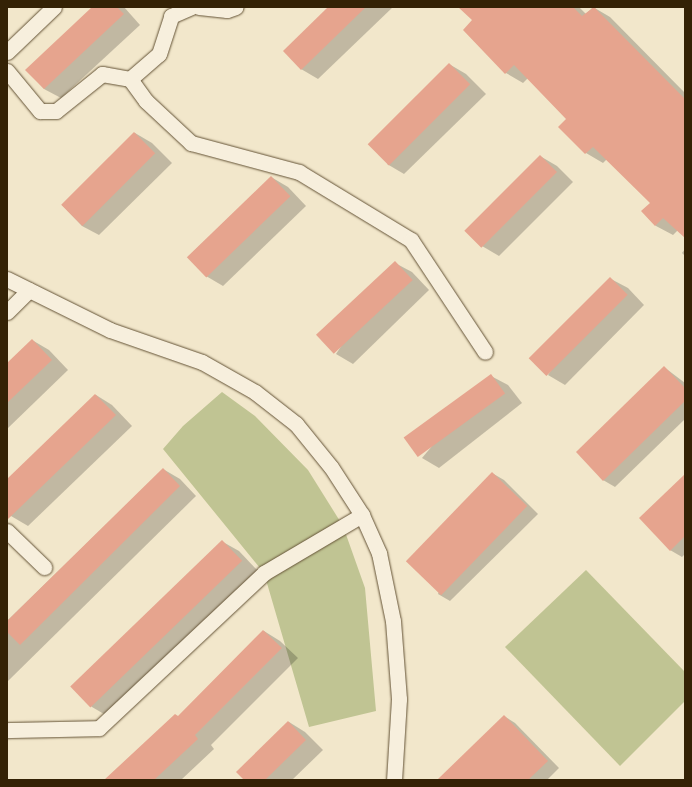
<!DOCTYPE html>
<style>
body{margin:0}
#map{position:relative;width:692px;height:787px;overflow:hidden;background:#f2e7cb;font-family:Vollkorn,serif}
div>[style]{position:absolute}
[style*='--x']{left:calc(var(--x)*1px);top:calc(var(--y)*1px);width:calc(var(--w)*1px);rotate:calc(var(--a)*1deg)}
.green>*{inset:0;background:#c0c493}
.shadow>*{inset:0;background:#0003}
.building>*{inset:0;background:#e6a48e;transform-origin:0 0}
.roads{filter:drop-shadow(0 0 1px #645336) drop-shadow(0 0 1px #645336)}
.minor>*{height:15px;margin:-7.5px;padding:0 7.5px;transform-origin:7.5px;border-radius:7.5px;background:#f7efdd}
span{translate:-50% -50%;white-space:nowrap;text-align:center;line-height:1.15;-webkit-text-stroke:3px #f7efdd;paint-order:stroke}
.frame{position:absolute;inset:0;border:8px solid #342205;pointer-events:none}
</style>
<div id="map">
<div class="green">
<i style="clip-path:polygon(222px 392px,255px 416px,308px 470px,343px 526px,365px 588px,376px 711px,309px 727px,264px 573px,163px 449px,183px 426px)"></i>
<i style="clip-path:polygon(586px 570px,685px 672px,685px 701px,620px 766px,505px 647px)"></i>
</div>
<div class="shadow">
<i style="clip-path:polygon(93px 7px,124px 7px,140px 25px,61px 98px,44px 89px,27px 70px)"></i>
<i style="clip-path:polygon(330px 7px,393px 7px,318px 79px,301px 69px)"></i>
<i style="clip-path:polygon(460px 7px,579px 7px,586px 14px,593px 7px,610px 17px,685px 93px,685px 237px,678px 230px,673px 235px,656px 226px,642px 211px,651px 203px,607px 159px,603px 163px,586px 153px,568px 119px,528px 78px,523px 83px,506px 73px,473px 20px)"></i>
<i style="clip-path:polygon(449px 64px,466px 74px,486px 94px,404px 174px,387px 164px)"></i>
<i style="clip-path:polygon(135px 133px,152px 143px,172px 163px,99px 235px,82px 226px,62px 205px)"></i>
<i style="clip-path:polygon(540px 156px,557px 166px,573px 182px,499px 256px,482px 246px)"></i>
<i style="clip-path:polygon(271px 177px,288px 187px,306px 206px,223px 286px,206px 276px,188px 257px)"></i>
<i style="clip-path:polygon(685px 249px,685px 256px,682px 253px)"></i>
<i style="clip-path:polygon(395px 263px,412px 272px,429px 290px,353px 364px,336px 354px)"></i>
<i style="clip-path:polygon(611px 279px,628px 288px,644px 305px,565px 385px,548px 375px)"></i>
<i style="clip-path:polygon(32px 340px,49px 350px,68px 370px,7px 429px,7px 365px)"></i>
<i style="clip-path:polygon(664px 367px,685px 383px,685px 419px,615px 487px,603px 480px)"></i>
<i style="clip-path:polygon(491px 376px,508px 385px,522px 403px,439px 468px,422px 458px)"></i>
<i style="clip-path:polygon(96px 395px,112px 405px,132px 426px,28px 526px,11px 516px,7px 512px,7px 481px)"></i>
<i style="clip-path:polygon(163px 469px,180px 479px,196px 496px,7px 682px,7px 621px)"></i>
<i style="clip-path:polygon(492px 473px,504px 480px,538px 514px,450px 601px,438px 594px)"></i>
<i style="clip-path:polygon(685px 475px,685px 554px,682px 557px,670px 550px)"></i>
<i style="clip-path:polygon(223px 542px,239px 551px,258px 571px,109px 717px,92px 707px,72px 687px)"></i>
<i style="clip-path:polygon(264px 631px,280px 641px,298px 658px,211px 745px,214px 749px,181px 780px,106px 780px,178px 717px)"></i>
<i style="clip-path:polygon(504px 716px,515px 723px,559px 768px,547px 780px,439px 780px)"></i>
<i style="clip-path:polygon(289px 722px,305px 732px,323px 750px,292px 780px,246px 780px)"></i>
</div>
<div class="building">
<i style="clip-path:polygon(92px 7px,117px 7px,124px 14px,44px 89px,25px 70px)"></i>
<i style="clip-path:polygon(328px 7px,366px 7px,301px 70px,283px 51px)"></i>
<i style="clip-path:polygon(458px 7px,573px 7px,582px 16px,594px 7px,685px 99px,685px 238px,663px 218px,655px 226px,641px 211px,650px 203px,593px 147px,585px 154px,558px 127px,566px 119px,514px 65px,505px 74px,463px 30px,472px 20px)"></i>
<i style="left:449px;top:63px;width:30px;height:115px;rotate:45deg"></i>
<i style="left:134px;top:132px;width:30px;height:103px;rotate:45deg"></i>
<i style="left:540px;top:155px;width:24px;height:107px;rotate:45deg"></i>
<i style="left:271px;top:176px;width:28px;height:117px;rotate:46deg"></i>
<i style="left:395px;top:261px;width:26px;height:108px;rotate:47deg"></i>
<i style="left:610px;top:277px;width:25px;height:115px;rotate:45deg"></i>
<i style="clip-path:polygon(32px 339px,52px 360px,7px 403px,7px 363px)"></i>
<i style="clip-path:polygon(664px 366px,685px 388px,685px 401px,603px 481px,576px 452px)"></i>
<i style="left:491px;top:374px;width:24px;height:108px;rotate:54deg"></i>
<i style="clip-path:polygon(95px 394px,116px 415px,7px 520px,7px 479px)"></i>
<i style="clip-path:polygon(163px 468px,180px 486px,20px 645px,7px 632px,7px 621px)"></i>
<i style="left:492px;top:472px;width:49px;height:124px;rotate:44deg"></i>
<i style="clip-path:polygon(685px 474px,685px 536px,670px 551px,639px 518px)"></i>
<i style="left:222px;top:540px;width:29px;height:211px;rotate:46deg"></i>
<i style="clip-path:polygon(263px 630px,282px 648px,195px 735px,198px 739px,154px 780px,104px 780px,175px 714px,178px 716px)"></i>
<i style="clip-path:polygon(504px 715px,548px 761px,528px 780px,437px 780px)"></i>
<i style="clip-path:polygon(288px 721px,306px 740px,265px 780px,244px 780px,236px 772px)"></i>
</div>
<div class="roads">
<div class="minor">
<i style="--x:199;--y:7;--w:28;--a:6"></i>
<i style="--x:227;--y:10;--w:9;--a:-18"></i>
<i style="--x:7;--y:52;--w:65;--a:-43.8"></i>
<i style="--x:7;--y:71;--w:52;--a:50.5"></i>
<i style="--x:40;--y:111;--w:16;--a:0"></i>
<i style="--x:56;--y:111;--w:59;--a:-38.8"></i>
<i style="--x:102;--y:74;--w:28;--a:10"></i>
<i style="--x:130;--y:79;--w:27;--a:54"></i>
<i style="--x:146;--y:101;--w:62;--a:43"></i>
<i style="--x:191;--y:143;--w:112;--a:15"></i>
<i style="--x:299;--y:172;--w:131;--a:31.3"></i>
<i style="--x:411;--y:240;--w:134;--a:56.5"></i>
<i style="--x:130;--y:79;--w:38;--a:-41"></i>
<i style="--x:159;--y:54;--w:40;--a:-72"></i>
<i style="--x:171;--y:16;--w:22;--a:-24"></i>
<i style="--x:7;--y:279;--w:115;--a:26.3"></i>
<i style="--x:110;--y:330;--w:97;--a:19.2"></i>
<i style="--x:202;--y:362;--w:61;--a:29.5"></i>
<i style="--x:255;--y:392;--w:52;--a:38"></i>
<i style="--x:296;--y:424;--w:55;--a:50.9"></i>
<i style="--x:331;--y:467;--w:57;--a:57.1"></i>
<i style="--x:362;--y:515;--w:42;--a:65.9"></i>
<i style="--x:379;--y:553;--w:69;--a:78.4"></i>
<i style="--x:393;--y:621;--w:78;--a:85.6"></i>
<i style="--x:399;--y:699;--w:81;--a:93.5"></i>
<i style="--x:7;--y:312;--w:31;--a:-45"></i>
<i style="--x:7;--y:531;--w:52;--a:44.2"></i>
<i style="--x:7;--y:730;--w:92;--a:-1.2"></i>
<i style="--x:99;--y:728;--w:226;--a:-43.2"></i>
<i style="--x:264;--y:573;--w:114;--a:-30.6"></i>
</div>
</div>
<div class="frame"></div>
</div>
